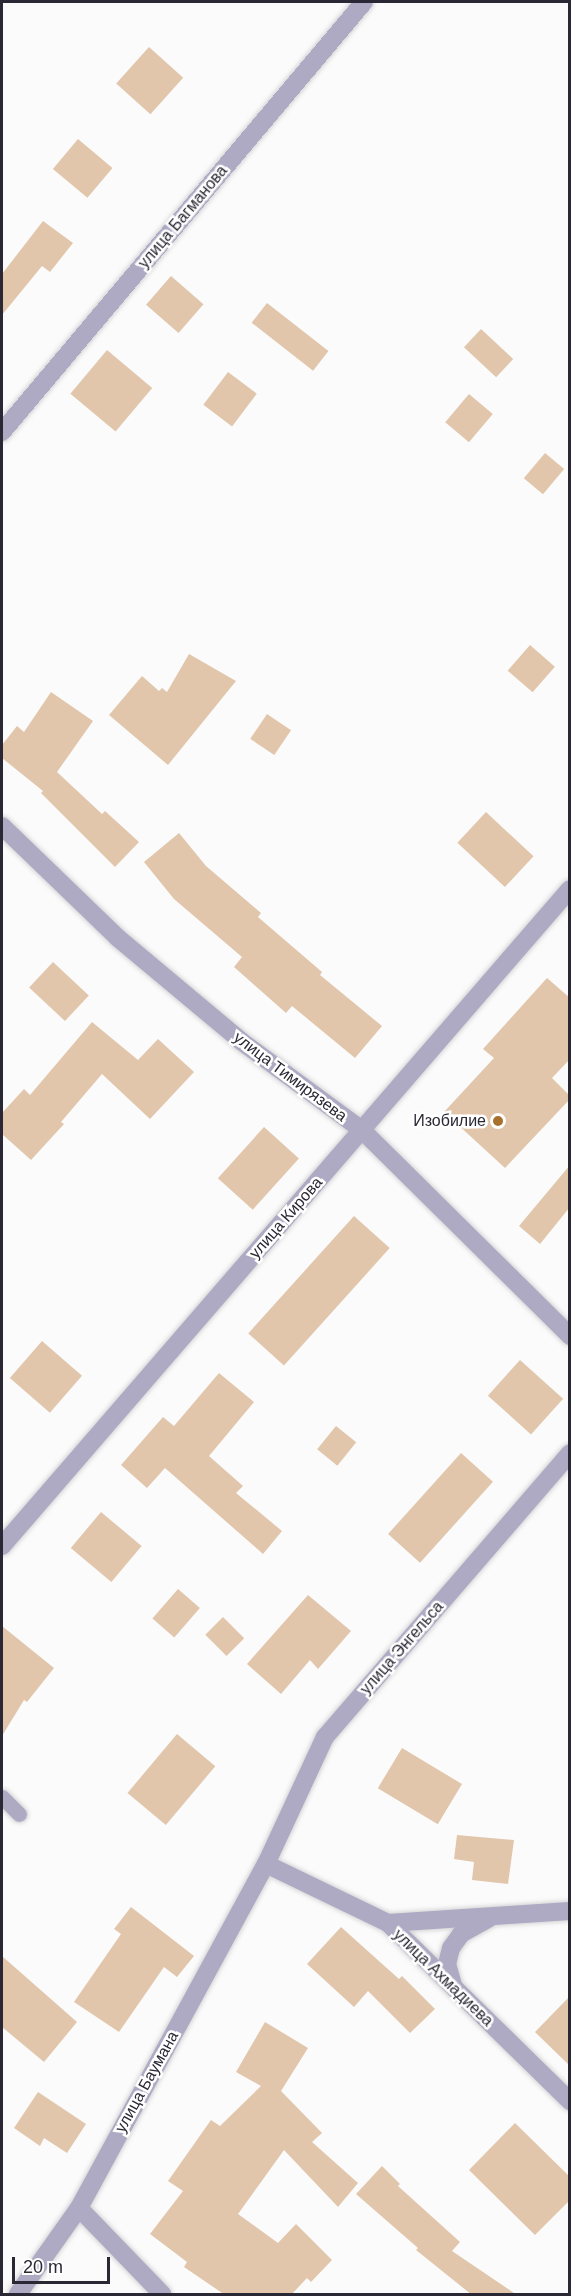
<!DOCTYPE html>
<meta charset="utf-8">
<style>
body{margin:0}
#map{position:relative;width:571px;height:2296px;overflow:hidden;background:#fbfbfb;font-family:Arial,sans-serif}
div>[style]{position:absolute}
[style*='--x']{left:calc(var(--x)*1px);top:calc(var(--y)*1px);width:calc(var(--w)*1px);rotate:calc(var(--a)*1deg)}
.building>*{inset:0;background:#e1c6ac;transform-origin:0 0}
.roads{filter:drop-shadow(0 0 2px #d6d5d7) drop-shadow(0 0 2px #d6d5d7)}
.lane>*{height:15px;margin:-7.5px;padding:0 7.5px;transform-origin:7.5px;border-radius:7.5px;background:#afaac3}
.street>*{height:18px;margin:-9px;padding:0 9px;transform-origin:9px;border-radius:9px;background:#afaac3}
.dots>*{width:16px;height:16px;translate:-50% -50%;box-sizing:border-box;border:3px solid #fff;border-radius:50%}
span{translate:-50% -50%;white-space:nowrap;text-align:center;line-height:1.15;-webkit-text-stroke:5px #fff;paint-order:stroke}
.street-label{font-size:16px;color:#2b2835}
.poi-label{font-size:16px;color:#2b2835}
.right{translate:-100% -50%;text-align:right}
.frame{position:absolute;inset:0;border:3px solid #2b2835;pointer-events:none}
.scale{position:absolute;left:12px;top:2257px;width:98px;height:27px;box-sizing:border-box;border:3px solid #2b2835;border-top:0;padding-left:8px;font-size:18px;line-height:21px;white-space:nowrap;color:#2b2835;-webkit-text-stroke:4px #fff;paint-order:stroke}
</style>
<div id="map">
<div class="building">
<i style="left:149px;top:47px;width:46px;height:49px;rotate:42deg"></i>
<i style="left:78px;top:139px;width:45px;height:39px;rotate:40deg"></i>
<i style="clip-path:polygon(43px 221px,73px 243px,50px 272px,42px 266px,2px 315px,2px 274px)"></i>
<i style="left:171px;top:276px;width:43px;height:38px;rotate:41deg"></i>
<i style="left:267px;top:303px;width:78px;height:25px;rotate:38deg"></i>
<i style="left:481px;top:329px;width:44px;height:25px;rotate:43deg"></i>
<i style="left:107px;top:350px;width:59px;height:57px;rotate:40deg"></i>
<i style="left:228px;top:372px;width:36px;height:41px;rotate:37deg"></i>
<i style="left:469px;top:394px;width:31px;height:37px;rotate:40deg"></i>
<i style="left:545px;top:453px;width:25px;height:33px;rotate:40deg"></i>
<i style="left:530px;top:645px;width:33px;height:34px;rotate:41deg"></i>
<i style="clip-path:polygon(189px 654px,236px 681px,168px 765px,109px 715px,142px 676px,159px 691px,162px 688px,167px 692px)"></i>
<i style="clip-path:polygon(51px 692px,93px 721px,57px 772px,102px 814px,105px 811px,139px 842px,115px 867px,41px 793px,43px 791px,2px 758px,2px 745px,17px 726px,24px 732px)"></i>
<i style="left:267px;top:714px;width:29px;height:30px;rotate:34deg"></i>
<i style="left:486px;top:812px;width:65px;height:42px;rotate:43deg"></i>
<i style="clip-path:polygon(179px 833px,206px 866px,261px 913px,258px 917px,322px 972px,320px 975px,382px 1026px,355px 1058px,292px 1006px,286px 1013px,234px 967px,242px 957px,174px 899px,144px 862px)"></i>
<i style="left:53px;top:962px;width:49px;height:35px;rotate:43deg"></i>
<i style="clip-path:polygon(547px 978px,570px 998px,570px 1059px,552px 1078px,570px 1096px,570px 1099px,505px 1168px,444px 1112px,494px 1058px,483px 1049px)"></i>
<i style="clip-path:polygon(92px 1022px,138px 1060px,158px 1039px,194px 1072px,150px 1119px,102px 1074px,61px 1122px,64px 1124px,31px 1160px,2px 1134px,2px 1113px,24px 1089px,30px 1095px)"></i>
<i style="left:264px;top:1127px;width:47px;height:69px;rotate:42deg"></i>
<i style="clip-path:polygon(570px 1165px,570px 1207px,540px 1244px,519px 1226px)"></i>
<i style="left:354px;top:1216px;width:48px;height:158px;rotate:42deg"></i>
<i style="left:42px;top:1341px;width:53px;height:49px;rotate:41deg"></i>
<i style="left:520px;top:1360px;width:58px;height:48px;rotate:42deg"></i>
<i style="clip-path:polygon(219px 1373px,254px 1402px,209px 1456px,243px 1486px,236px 1493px,282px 1531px,263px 1554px,165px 1468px,147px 1488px,121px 1465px,163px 1417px,174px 1426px)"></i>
<i style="left:336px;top:1426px;width:26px;height:30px;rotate:39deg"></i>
<i style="left:461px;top:1453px;width:43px;height:109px;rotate:42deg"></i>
<i style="left:101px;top:1512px;width:53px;height:47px;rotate:40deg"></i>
<i style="left:178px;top:1589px;width:29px;height:39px;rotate:41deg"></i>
<i style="clip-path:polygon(308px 1595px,351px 1631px,318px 1669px,310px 1660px,281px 1694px,247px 1664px)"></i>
<i style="left:223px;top:1617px;width:30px;height:25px;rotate:45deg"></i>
<i style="clip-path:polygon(2px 1626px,54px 1668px,27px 1702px,24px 1700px,2px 1736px)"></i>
<i style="left:177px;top:1734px;width:50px;height:77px;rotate:40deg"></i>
<i style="left:402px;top:1748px;width:70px;height:47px;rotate:31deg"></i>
<i style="clip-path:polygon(457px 1835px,514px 1840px,508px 1884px,472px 1880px,474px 1862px,454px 1859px)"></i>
<i style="clip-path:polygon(131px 1907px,194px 1956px,177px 1977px,164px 1967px,119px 2032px,74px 2002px,121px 1934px,114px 1929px)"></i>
<i style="clip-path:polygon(341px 1927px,399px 1979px,402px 1976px,435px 2009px,410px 2033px,368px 1991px,354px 2007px,307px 1964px)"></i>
<i style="clip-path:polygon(2px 1956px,77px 2022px,44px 2062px,2px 2027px)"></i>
<i style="clip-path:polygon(570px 1996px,570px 2066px,535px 2032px)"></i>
<i style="clip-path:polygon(265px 2022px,308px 2048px,281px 2091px,322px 2133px,312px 2142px,358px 2183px,338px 2207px,284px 2150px,238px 2214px,278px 2243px,296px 2224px,332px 2260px,311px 2282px,307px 2278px,291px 2295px,225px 2295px,184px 2267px,187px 2262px,150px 2234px,183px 2191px,168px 2181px,211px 2120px,220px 2126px,261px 2086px,236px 2072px)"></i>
<i style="clip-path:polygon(38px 2092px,86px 2124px,67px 2153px,44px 2138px,40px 2146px,14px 2128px)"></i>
<i style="clip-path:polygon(515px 2123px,570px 2177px,570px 2200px,535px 2235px,469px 2170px)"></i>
<i style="clip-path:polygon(382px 2166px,400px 2184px,398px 2186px,460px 2242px,452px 2251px,517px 2295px,472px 2295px,416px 2250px,418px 2248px,356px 2194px)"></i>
</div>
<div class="roads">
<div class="lane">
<i style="--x:2;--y:1797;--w:24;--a:45"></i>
</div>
<div class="street">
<i style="--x:2;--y:432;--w:562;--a:-49.91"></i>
<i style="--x:2;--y:826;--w:161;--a:44"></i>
<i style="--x:118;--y:938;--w:160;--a:39.9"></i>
<i style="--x:241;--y:1041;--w:150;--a:36.3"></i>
<i style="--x:362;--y:1130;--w:293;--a:44.7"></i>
<i style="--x:2;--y:1546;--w:868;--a:-49.16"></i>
<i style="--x:266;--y:1864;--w:136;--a:25.8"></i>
<i style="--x:388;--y:1923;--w:255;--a:44.4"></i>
<i style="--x:388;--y:1923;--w:182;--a:-3.8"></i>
<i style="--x:453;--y:1985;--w:22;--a:-106"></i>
<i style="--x:447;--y:1964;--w:16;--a:-76"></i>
<i style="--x:451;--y:1948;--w:17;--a:-54"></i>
<i style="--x:461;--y:1934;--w:31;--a:-29"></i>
<i style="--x:79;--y:2208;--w:120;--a:46"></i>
<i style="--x:18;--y:2294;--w:105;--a:-54.7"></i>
<i style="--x:79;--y:2208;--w:392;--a:-61.5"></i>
<i style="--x:266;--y:1864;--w:140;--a:-65.1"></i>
<i style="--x:325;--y:1737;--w:375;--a:-49.2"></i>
</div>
</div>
<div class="dots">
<i style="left:498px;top:1121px;background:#a8702d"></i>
</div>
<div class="street-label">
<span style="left:183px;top:217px;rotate:-50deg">улица Багманова</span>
<span style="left:290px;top:1077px;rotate:37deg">улица Тимирязева</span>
<span style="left:286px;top:1218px;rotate:-49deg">улица Кирова</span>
<span style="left:402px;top:1648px;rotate:-49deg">улица Энгельса</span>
<span style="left:443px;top:1978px;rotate:44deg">улица Ахмадиева</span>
<span style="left:147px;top:2082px;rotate:-61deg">улица Баумана</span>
</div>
<div class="poi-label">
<span class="right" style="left:486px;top:1121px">Изобилие</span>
</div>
<div class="frame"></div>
<div class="scale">20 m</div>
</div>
